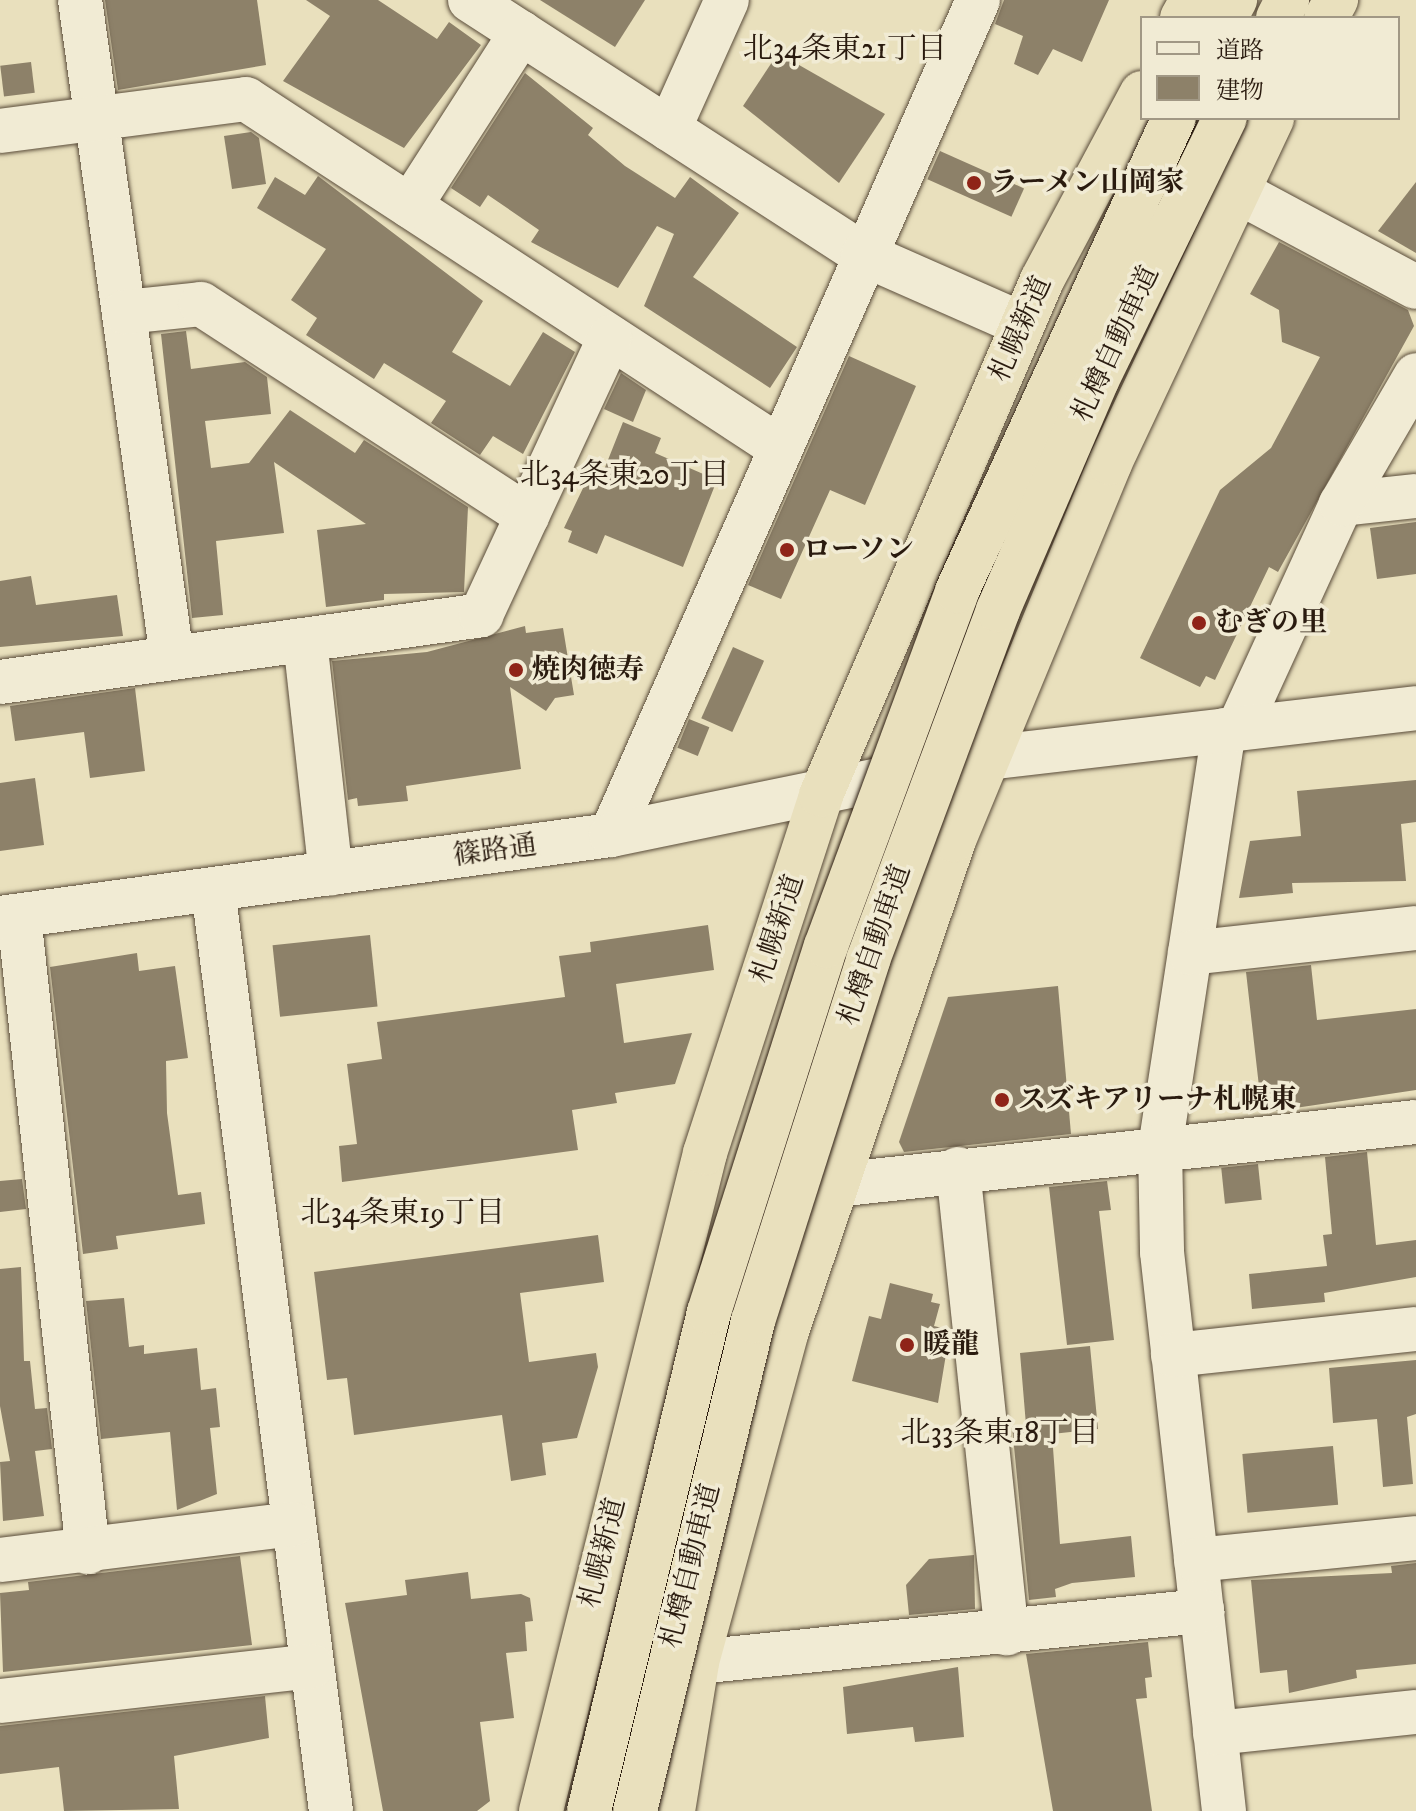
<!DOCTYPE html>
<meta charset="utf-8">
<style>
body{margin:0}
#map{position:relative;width:1416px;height:1811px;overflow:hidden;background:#e9e0bd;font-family:"IM FELL DW Pica","Noto Serif JP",serif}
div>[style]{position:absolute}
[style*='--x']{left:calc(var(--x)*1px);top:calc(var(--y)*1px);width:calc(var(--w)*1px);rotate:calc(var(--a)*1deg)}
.building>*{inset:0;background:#8d8169;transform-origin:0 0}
.roads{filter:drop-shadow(0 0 2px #5a4c3a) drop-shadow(0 0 2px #5a4c3a)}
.minor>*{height:44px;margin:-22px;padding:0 22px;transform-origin:22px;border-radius:22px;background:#f1ebd4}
.highway>*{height:44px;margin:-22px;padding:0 22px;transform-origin:22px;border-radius:22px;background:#e9e0bd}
.bridges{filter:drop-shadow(0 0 2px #2a1b0f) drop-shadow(0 0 2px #2a1b0f)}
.highway-bridge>*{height:44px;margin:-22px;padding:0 22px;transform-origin:22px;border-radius:22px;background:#e9e0bd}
.dots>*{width:22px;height:22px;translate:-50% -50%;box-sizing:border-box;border:4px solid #f1ebd4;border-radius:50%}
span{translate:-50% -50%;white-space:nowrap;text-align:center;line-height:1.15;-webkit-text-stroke:7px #f1ebd4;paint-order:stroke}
.poi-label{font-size:28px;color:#2a1b0f;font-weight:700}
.left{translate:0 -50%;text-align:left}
.street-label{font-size:28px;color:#2a1b0f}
.neighbourhood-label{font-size:30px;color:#2a1b0f}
.legend{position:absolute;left:1140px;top:16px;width:260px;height:104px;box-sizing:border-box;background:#f1ebd4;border:2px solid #a19885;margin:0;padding:10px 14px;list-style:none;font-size:24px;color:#2a1b0f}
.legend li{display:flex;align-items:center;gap:16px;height:40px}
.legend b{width:40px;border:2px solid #a19885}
</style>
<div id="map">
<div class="building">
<i style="clip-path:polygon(105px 0,257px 0,266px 65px,118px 90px)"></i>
<i style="clip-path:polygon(306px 0,378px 0,437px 39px,449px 22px,481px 45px,404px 148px,283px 81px,330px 16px)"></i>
<i style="clip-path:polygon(540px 0,645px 0,615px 47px)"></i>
<i style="clip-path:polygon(1004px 0,1109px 0,1082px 62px,1053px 49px,1038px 75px,1014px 64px,1023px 36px,995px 24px)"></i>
<i style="clip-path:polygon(778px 53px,885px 114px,839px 183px,743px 106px)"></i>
<i style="left:31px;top:62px;width:31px;height:31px;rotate:83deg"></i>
<i style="clip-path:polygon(525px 73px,593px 128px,588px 135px,625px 166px,675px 198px,690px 177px,739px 213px,693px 277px,797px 347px,770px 388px,644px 306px,674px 234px,657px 226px,618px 288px,531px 242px,539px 230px,488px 195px,480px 207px,451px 188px)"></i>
<i style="clip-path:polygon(251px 132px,259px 138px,266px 184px,232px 189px,224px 136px)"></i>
<i style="left:940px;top:151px;width:92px;height:31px;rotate:24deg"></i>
<i style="clip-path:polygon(318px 176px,483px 301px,452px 352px,510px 386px,543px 332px,575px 352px,523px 454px,493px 436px,480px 455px,431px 423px,446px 401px,384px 363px,374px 379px,306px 335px,317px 318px,291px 300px,326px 249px,257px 208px,275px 177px,305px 195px)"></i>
<i style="clip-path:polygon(1416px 182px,1416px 253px,1378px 231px)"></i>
<i style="clip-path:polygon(1279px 242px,1408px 310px,1414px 326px,1278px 572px,1269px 567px,1215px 680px,1206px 676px,1200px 687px,1140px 658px,1220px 490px,1271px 448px,1320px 357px,1282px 342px,1279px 310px,1250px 294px)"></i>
<i style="clip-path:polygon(186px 331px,191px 369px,245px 362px,267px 377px,271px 414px,205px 421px,211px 468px,249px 463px,290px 410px,355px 453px,364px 440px,468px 507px,464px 592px,384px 594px,384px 600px,326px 607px,317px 530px,366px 524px,274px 462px,284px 533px,216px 541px,223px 615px,192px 618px,161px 334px)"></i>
<i style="clip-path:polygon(849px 356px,916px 386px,865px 505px,830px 490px,781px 599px,748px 585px)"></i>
<i style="clip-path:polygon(621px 373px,646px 390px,633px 422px,604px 409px)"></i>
<i style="clip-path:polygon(623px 422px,661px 438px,655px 453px,717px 480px,683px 567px,605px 535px,597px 554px,568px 542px,572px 531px,564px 528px,594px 465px,604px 470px)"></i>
<i style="clip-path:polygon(1416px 522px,1416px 574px,1377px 579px,1370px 528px)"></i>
<i style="clip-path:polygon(31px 576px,36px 605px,117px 595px,123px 636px,0 647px,0 581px)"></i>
<i style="clip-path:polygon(525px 626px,526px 633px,563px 628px,574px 695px,555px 698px,546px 711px,510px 687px,521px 769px,406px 786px,408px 801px,358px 806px,357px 798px,348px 800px,332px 661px,427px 652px)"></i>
<i style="left:733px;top:647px;width:34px;height:78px;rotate:24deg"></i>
<i style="clip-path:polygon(135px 688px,145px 771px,90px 778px,84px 732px,15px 741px,10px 706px)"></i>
<i style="left:689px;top:719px;width:22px;height:31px;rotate:22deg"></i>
<i style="clip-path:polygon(35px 778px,44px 845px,0 851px,0 783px)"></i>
<i style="clip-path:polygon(1416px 780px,1416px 822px,1401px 824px,1406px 881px,1292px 883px,1293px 893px,1239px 898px,1250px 841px,1301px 836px,1297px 791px)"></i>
<i style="clip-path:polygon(708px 925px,714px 970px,616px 984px,624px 1043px,692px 1033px,675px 1084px,615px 1093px,617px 1103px,572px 1110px,578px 1150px,342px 1182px,339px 1146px,357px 1144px,347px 1064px,382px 1059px,377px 1022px,565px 997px,559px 956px,591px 952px,590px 942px)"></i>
<i style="left:370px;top:935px;width:72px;height:98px;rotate:84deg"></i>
<i style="clip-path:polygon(137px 953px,139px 971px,175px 966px,188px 1058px,166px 1061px,167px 1113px,178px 1195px,201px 1192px,205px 1224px,116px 1236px,118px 1249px,83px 1254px,50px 967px)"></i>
<i style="clip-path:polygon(1311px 965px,1317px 1020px,1416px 1009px,1416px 1090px,1262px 1113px,1246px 972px)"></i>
<i style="clip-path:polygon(1058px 986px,1071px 1134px,904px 1152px,899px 1142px,948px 997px)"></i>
<i style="clip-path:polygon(1367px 1152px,1376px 1245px,1416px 1240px,1416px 1277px,1324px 1293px,1325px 1302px,1252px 1309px,1249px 1274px,1327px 1266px,1323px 1235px,1332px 1234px,1325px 1157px)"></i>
<i style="left:1258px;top:1164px;width:36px;height:37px;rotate:84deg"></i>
<i style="clip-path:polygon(22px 1179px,26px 1209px,0 1212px,0 1181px)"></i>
<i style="clip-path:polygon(1107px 1181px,1111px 1210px,1099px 1211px,1114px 1340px,1067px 1345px,1049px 1187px)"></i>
<i style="clip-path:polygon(598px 1235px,604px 1282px,520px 1293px,529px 1362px,596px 1353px,598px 1367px,577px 1438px,542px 1443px,546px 1475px,511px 1481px,502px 1415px,354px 1435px,347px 1378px,327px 1380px,314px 1272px)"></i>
<i style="clip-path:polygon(21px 1267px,24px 1361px,30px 1361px,35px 1409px,47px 1408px,52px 1449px,35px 1451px,44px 1516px,3px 1521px,0 1462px,10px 1461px,0 1406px,0 1269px)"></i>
<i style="clip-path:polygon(890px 1283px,933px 1294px,931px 1302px,940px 1304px,934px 1326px,950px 1330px,938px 1403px,852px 1381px,869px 1316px,881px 1319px)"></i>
<i style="clip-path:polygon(124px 1298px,129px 1347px,144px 1345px,144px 1354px,197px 1348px,201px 1390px,216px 1388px,220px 1427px,210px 1428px,217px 1494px,177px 1510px,170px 1432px,101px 1439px,86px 1301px)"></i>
<i style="clip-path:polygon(1090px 1346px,1098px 1429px,1052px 1434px,1060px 1544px,1131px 1536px,1135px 1577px,1072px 1583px,1055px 1589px,1056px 1597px,1029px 1600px,1012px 1426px,1026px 1425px,1020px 1353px)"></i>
<i style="clip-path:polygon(1416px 1360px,1416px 1414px,1407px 1417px,1413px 1484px,1383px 1487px,1377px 1419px,1333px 1423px,1329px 1368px)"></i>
<i style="left:1333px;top:1446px;width:59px;height:91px;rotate:85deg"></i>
<i style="clip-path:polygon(974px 1555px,975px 1609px,909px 1615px,906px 1585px,929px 1559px)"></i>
<i style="clip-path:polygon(240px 1556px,252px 1645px,3px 1672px,0 1593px,29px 1590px,28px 1582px)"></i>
<i style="clip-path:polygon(1416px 1563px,1416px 1664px,1356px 1670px,1357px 1678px,1289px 1693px,1287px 1670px,1260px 1673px,1251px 1580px,1392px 1573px,1391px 1566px)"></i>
<i style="clip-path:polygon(468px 1572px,471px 1599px,521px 1594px,530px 1598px,533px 1621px,525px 1622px,527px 1651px,506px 1653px,514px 1718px,480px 1722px,490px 1801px,477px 1811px,383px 1811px,345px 1603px,407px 1595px,405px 1580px)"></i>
<i style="clip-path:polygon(1148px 1642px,1152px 1677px,1145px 1678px,1147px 1698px,1136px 1699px,1152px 1811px,1053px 1811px,1026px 1654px)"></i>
<i style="clip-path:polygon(958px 1667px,964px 1737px,915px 1742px,913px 1727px,847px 1734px,843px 1687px)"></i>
<i style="clip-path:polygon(265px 1696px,269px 1738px,174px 1756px,179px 1809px,64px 1811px,59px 1767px,0 1774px,0 1726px)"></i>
</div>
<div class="roads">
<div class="minor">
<i style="--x:80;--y:0;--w:663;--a:82.03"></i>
<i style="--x:470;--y:0;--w:468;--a:32.9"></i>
<i style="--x:863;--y:254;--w:174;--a:23.8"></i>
<i style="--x:669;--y:129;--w:141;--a:-65.8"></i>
<i style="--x:0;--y:131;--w:248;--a:-7.4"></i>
<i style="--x:246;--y:99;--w:637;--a:33.14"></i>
<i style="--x:1235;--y:190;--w:205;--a:28.2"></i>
<i style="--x:410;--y:206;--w:206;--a:-57.3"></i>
<i style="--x:124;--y:312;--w:77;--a:-5.9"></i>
<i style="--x:201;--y:304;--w:389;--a:33"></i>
<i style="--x:1341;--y:504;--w:75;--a:-6.1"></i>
<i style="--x:305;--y:640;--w:235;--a:83.7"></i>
<i style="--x:0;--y:682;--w:486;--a:-7.9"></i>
<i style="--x:481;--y:615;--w:306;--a:-65.1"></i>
<i style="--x:1239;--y:727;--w:245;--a:-65.4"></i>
<i style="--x:1341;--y:504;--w:149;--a:-59.8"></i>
<i style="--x:1224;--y:730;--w:421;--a:98.7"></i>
<i style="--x:1160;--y:1146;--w:106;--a:88.9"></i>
<i style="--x:1162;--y:1252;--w:562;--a:83.67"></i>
<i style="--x:611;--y:835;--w:912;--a:-66.27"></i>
<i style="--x:213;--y:889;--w:930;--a:82.71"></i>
<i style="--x:19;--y:916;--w:640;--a:83.81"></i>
<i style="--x:0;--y:918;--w:617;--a:-7.74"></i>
<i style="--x:611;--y:835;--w:383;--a:-11.6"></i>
<i style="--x:986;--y:758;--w:433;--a:-6.6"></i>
<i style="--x:1190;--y:953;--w:227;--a:-6.3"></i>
<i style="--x:958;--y:1169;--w:467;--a:84"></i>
<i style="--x:836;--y:1185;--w:583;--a:-6.2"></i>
<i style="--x:1173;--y:1355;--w:244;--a:-6.1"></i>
<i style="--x:0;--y:1560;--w:295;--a:-7"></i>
<i style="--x:1196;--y:1560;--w:221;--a:-5.7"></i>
<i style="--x:697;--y:1662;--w:508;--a:-5.77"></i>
<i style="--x:0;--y:1701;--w:314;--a:-6.4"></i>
<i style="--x:1215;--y:1733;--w:202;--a:-6"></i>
</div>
<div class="highway">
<i style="--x:1182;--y:18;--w:21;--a:-61"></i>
<i style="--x:1225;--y:18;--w:21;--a:-61"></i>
<i style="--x:1278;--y:18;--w:20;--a:-63"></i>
<i style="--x:1326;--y:18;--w:21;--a:-61"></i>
<i style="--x:541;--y:1811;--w:678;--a:-76"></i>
<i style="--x:705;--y:1153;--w:376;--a:-72"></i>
<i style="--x:821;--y:795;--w:560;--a:-66.77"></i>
<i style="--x:1042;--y:280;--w:212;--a:-61.9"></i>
<i style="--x:673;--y:1811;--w:151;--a:-80.8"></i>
<i style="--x:697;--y:1662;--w:343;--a:-74.8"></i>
<i style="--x:787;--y:1331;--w:519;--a:-71.22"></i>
<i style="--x:954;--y:840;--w:408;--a:-67.5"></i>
<i style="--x:1110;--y:463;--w:381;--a:-64.8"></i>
</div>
</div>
<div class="bridges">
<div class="highway-bridge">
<i style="--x:589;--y:1811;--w:513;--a:-76.48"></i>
<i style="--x:709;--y:1312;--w:384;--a:-72.3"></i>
<i style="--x:826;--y:946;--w:378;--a:-69.7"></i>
<i style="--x:957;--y:591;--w:520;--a:-65.36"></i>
<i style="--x:635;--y:1811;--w:504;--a:-76.46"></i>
<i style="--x:753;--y:1321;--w:379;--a:-72.3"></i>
<i style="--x:868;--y:960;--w:373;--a:-69.6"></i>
<i style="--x:998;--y:610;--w:250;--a:-66.7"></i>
<i style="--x:1097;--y:380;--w:292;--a:-64"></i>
</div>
</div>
<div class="dots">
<i style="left:974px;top:183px;background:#8f2418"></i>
<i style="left:787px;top:550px;background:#8f2418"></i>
<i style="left:1199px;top:623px;background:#8f2418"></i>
<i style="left:516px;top:670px;background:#8f2418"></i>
<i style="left:1002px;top:1100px;background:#8f2418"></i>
<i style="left:907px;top:1345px;background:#8f2418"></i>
</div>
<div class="poi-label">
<span class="left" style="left:990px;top:183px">ラーメン山岡家</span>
<span class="left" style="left:803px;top:550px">ローソン</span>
<span class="left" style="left:1215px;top:623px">むぎの里</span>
<span class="left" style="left:532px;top:670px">焼肉徳寿</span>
<span class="left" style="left:1018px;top:1100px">スズキアリーナ札幌東</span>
<span class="left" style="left:923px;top:1345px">暖龍</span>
</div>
<div class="street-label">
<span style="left:1021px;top:329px;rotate:-66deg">札幌新道</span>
<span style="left:1116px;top:344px;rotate:-65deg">札樽自動車道</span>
<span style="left:495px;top:851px;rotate:-8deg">篠路通</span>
<span style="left:778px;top:929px;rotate:-72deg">札幌新道</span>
<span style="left:875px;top:945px;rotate:-71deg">札樽自動車道</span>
<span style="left:603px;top:1553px;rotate:-76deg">札幌新道</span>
<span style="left:691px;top:1566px;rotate:-76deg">札樽自動車道</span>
</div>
<div class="neighbourhood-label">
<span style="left:845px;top:50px">北34条東21丁目</span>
<span style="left:625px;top:476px">北34条東20丁目</span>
<span style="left:403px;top:1214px">北34条東19丁目</span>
<span style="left:1000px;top:1434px">北33条東18丁目</span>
</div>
<ul class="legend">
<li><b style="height:10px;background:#f1ebd4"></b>道路</li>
<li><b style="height:22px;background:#8d8169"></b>建物</li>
</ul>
</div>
